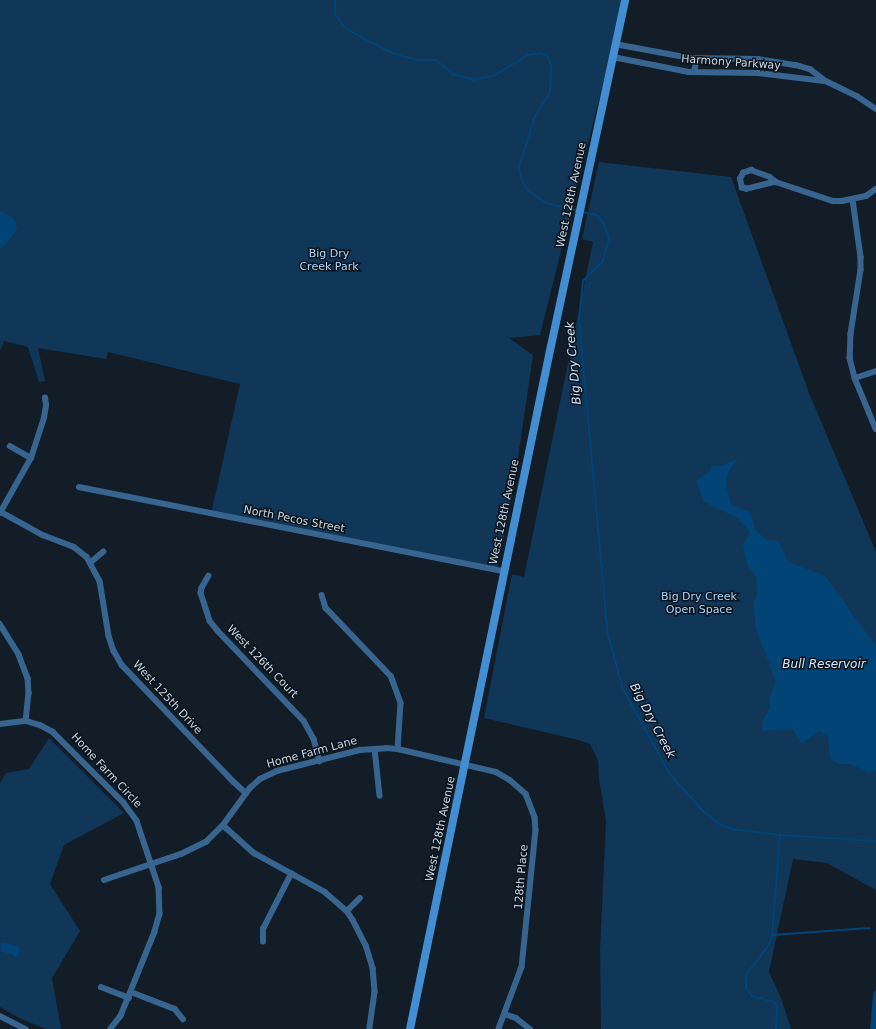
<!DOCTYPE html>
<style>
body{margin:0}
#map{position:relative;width:876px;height:1029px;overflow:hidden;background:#121d28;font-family:"DejaVu Sans",sans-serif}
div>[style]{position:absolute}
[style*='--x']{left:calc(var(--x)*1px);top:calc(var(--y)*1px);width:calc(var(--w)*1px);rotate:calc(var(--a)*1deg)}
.green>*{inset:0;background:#103658}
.water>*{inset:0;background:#024476}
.stream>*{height:2px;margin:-1px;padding:0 1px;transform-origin:1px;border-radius:1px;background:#024476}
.canal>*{height:7px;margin:-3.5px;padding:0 3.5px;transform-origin:3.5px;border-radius:3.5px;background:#024476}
.street>*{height:5.5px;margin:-2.75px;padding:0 2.75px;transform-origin:2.75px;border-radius:2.75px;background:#38658f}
.secondary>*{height:8px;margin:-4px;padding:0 4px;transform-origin:4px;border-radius:4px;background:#438ed3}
span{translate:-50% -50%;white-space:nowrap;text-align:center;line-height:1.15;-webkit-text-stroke:3px #09141e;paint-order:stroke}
.street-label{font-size:11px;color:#ced6de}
.park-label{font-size:11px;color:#b0d4f8}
.water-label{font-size:12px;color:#d4e6f8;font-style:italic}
</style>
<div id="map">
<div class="green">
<i style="clip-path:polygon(0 0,624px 0,540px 335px,509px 338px,533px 355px,512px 499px,497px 570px,211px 514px,240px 384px,108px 352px,106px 359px,38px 348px,45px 381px,39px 382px,28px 347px,4px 341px,0 351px)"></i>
<i style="clip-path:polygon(599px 162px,731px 177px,809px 393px,876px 552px,876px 890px,827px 863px,793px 859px,769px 972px,781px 998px,791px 1029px,601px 1029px,600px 949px,606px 821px,599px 779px,598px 760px,590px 744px,578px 740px,484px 718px,512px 574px,524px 577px,593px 242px,582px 239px)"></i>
<i style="clip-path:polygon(49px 738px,124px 813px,64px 845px,50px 884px,80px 931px,52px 978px,61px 1029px,46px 1029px,19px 1018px,0 1007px,0 783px,6px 773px,29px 769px)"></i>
</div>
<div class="water">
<i style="clip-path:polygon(0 212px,5px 213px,15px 220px,17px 229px,6px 244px,0 248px)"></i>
<i style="clip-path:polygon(738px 459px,729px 470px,726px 484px,731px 505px,751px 512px,755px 530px,767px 540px,779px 541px,787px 561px,825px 576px,876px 646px,876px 771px,869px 773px,851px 764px,840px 764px,830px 759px,828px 737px,819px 731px,802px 744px,793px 729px,762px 731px,763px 719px,770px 708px,769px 698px,776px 682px,756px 629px,753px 603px,757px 595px,756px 576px,748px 567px,743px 545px,750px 532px,737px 518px,704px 502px,696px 481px,710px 471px,712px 466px,720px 466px)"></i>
<i style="clip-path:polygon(1px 942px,20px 946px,18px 957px,14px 957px,14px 955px,0 952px)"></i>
</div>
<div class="stream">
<i style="--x:335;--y:0;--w:14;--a:90"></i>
<i style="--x:335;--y:14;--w:17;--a:54"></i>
<i style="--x:345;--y:28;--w:18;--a:29"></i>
<i style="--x:361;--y:37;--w:38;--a:27"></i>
<i style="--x:395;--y:54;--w:24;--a:15"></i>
<i style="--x:418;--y:60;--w:18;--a:0"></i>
<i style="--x:436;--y:60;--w:22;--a:39"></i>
<i style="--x:453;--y:74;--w:22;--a:16"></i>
<i style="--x:474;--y:80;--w:22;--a:-13"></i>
<i style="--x:495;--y:75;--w:39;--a:-31"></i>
<i style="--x:528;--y:55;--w:13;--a:-9"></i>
<i style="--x:541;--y:53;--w:7;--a:27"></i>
<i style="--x:547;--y:56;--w:11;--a:68"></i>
<i style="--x:551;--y:66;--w:26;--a:92"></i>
<i style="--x:550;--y:92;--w:31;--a:121"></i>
<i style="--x:534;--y:119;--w:50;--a:107.4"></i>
<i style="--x:519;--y:167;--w:11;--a:80"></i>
<i style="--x:521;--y:178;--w:15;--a:62"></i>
<i style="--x:528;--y:191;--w:22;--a:34"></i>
<i style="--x:546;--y:203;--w:33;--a:14"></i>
<i style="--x:582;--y:212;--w:15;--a:11"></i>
<i style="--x:597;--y:215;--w:11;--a:52"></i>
<i style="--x:604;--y:224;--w:15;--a:70"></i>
<i style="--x:609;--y:238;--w:24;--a:105"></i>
<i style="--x:603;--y:261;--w:28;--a:135"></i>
<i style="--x:583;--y:281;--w:38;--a:96"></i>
<i style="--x:579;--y:319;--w:317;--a:84.8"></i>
<i style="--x:608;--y:635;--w:56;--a:74.5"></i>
<i style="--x:623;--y:689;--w:97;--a:61.1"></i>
<i style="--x:670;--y:774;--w:50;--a:48.3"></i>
<i style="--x:703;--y:811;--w:21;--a:39"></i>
<i style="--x:719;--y:824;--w:14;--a:21"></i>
<i style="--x:732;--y:829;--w:48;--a:7.1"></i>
<i style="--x:780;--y:835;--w:96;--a:3.6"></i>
<i style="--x:772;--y:935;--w:100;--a:-85.4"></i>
<i style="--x:776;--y:1029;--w:22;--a:-87"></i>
<i style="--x:777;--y:1007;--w:6;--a:-121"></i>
<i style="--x:774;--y:1002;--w:23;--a:-165"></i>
<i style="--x:752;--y:996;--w:10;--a:-127"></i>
<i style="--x:746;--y:988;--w:13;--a:-90"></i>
<i style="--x:746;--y:975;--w:38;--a:-53"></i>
<i style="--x:769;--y:945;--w:10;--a:-73"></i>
<i style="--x:772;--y:935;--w:98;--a:-4.1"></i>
</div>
<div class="canal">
<i style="--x:873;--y:1029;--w:36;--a:-85"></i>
</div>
<div class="street">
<i style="--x:615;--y:44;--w:76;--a:10.6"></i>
<i style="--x:690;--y:58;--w:67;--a:0.9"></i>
<i style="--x:757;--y:59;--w:39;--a:9"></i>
<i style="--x:796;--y:65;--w:15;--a:16"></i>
<i style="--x:810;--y:69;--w:20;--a:37"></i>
<i style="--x:826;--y:81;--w:34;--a:26"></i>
<i style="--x:857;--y:96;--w:23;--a:34"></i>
<i style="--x:613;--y:57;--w:77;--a:11.2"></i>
<i style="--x:689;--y:72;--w:69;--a:0.8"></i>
<i style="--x:758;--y:73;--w:66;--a:6.9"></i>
<i style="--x:694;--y:72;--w:14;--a:-78"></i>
<i style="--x:776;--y:182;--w:30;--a:166"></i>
<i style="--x:747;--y:189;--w:5;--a:-169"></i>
<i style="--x:742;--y:188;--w:9;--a:-103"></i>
<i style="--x:740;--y:179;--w:7;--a:-63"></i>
<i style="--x:743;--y:173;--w:9;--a:-21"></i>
<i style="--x:751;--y:170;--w:20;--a:20"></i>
<i style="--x:770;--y:177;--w:8;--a:40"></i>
<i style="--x:776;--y:182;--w:60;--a:18.4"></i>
<i style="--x:833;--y:201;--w:9;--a:0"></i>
<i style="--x:842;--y:201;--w:25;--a:-12"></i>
<i style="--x:866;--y:196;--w:12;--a:-35"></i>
<i style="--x:853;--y:200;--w:58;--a:82"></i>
<i style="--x:861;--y:257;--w:13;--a:90"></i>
<i style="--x:861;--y:270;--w:65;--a:98.9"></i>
<i style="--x:851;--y:334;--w:24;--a:92"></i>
<i style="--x:850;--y:358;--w:21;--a:76"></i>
<i style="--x:855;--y:378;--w:55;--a:67.6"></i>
<i style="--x:855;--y:378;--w:22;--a:-18"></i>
<i style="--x:10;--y:446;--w:24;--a:30"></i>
<i style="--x:79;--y:487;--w:433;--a:11.2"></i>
<i style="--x:1;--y:512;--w:48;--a:28.7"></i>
<i style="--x:43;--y:535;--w:33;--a:21"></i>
<i style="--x:74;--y:547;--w:16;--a:38"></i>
<i style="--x:87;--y:557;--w:27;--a:62"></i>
<i style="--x:100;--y:581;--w:56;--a:80.7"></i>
<i style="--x:109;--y:636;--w:16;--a:72"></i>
<i style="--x:114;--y:651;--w:16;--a:60"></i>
<i style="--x:122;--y:665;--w:161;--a:46.3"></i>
<i style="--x:233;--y:781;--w:18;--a:43"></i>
<i style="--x:0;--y:513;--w:63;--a:-60.6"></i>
<i style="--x:31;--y:458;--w:42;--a:-72"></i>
<i style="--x:44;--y:418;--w:13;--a:-81"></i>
<i style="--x:46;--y:405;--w:7;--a:-98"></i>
<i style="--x:91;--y:562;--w:16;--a:-40"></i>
<i style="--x:209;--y:576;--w:14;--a:120"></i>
<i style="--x:202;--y:588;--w:5;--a:101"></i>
<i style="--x:201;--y:593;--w:29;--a:72"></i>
<i style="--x:210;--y:621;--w:13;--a:51"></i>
<i style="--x:218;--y:631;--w:124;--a:46.3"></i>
<i style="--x:304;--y:721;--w:21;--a:61"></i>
<i style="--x:314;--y:739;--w:23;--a:75"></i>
<i style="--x:322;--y:595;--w:14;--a:73"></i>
<i style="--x:326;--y:608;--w:94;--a:46.3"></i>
<i style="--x:391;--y:676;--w:5;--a:68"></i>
<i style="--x:393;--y:681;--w:23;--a:70"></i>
<i style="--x:401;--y:703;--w:46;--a:93.7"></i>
<i style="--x:0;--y:624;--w:36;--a:58"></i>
<i style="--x:19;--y:655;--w:25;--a:69"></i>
<i style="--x:28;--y:678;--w:15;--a:86"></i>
<i style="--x:29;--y:693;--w:28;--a:96"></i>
<i style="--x:0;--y:724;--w:26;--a:-7"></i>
<i style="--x:26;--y:721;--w:15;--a:16"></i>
<i style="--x:40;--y:725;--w:15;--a:28"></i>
<i style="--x:53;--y:732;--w:100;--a:45"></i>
<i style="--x:124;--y:803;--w:22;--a:54"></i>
<i style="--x:137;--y:821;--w:70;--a:71.6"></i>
<i style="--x:159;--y:887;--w:27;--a:88"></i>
<i style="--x:160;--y:914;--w:19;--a:106"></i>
<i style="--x:155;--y:932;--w:91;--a:112"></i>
<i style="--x:121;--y:1016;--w:16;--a:128"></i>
<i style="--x:375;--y:749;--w:47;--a:83.9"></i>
<i style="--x:223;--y:825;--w:42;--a:42.1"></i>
<i style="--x:254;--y:853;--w:81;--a:28.8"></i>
<i style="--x:325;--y:892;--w:29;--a:41"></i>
<i style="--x:347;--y:911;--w:11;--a:56"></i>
<i style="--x:353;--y:920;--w:28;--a:63"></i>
<i style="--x:366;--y:945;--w:24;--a:73"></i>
<i style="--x:373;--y:968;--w:24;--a:85"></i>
<i style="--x:375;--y:992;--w:37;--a:98"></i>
<i style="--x:104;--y:880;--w:81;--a:-18.7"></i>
<i style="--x:181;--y:854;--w:28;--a:-26"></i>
<i style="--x:206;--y:842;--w:24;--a:-45"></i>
<i style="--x:223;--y:825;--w:46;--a:-53.9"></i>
<i style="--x:250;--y:788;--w:13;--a:-42"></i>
<i style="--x:260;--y:779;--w:19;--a:-25"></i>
<i style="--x:277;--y:771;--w:86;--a:-14.2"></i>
<i style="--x:360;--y:750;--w:26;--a:-4"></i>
<i style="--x:386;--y:748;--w:12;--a:5"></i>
<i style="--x:398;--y:749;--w:101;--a:13.2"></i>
<i style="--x:496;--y:772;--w:16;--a:30"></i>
<i style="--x:510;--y:780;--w:21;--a:41"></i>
<i style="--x:526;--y:794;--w:25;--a:69"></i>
<i style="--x:535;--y:817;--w:13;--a:86"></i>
<i style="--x:536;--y:830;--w:138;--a:95.8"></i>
<i style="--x:522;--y:967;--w:66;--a:110.4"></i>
<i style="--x:347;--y:911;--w:18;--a:-45"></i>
<i style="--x:263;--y:942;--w:13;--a:-90"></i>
<i style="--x:263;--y:929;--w:62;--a:-63"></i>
<i style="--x:101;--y:987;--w:30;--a:21"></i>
<i style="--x:131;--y:992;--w:47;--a:21.1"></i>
<i style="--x:175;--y:1009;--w:13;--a:51"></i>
<i style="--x:505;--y:1014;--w:12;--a:20"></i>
<i style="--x:516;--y:1018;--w:18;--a:38"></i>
<i style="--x:0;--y:1016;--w:29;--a:27"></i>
</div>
<div class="secondary">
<i style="--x:410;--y:1029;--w:697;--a:-78.34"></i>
<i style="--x:551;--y:346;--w:354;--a:-77.9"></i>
</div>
<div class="street-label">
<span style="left:731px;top:63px;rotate:4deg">Harmony Parkway</span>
<span style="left:572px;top:195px;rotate:-78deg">West 128th Avenue</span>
<span style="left:505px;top:512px;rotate:-78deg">West 128th Avenue</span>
<span style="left:294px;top:520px;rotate:11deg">North Pecos Street</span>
<span style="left:262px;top:662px;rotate:46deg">West 126th Court</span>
<span style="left:167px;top:698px;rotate:47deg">West 125th Drive</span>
<span style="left:312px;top:753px;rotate:-15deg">Home Farm Lane</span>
<span style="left:106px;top:771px;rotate:47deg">Home Farm Circle</span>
<span style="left:441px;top:829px;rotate:-78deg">West 128th Avenue</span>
<span style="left:522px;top:877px;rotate:-85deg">128th Place</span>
</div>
<div class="park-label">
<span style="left:329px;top:261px">Big Dry<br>Creek Park</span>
<span style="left:699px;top:604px">Big Dry Creek<br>Open Space</span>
</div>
<div class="water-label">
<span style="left:574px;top:363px;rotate:-95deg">Big Dry Creek</span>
<span style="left:824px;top:665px">Bull Reservoir</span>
<span style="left:652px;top:721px;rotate:62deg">Big Dry Creek</span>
</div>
</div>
